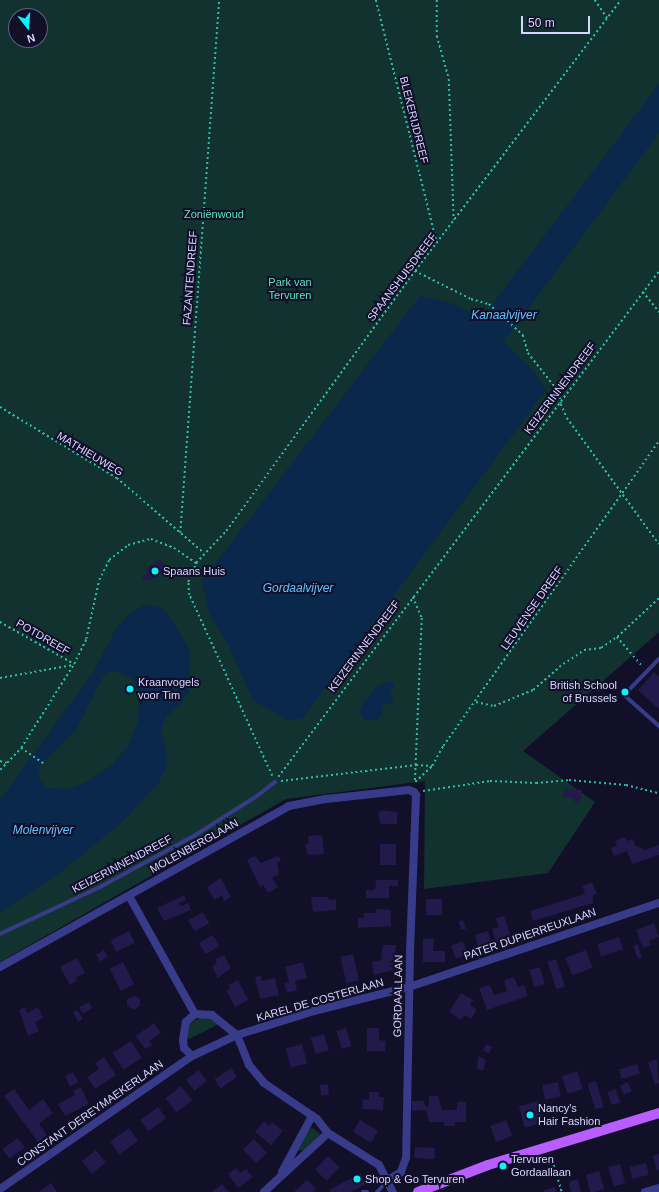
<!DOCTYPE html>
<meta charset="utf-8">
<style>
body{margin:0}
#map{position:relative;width:659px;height:1192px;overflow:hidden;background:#120f28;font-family:Arial,sans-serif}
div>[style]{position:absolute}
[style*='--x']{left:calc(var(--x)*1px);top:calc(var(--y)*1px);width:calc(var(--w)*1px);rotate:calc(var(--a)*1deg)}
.green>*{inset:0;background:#12322f}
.water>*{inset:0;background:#0a274c}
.building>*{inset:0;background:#211a4a;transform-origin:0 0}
.path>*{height:1.5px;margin-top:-0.75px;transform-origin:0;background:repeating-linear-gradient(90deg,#2bbeab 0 2px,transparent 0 5px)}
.service>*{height:4px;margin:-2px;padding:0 2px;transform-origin:2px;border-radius:2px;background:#383b89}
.minor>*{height:8px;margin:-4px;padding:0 4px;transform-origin:4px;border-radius:4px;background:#383b89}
.primary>*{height:10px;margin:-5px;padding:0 5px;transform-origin:5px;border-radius:5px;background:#b85dff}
.dots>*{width:11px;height:11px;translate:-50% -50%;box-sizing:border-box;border:2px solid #120f28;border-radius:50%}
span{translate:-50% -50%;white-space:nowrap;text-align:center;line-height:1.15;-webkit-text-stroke:4px #120f28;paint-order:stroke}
.street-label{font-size:11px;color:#d8d6ff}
.park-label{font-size:11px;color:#5de4b9}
.poi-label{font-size:11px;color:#d8d6ff}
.left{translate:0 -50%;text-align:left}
.right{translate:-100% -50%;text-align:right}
.water-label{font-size:12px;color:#64c2ff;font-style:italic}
.north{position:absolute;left:8px;top:8px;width:40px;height:40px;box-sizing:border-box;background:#120f28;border:1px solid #615f7e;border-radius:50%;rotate:163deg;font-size:11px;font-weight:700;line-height:16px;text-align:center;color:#d8d6ff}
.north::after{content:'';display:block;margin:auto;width:14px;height:18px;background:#02f6ff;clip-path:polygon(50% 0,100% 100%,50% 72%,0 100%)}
.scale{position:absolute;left:521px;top:16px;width:69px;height:18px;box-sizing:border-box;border:2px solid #d8d6ff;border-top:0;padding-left:5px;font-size:12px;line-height:14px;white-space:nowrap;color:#d8d6ff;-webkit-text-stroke:3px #120f28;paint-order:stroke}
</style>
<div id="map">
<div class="green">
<i style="clip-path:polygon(evenodd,0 0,659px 0,659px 632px,523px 751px,595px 802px,548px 873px,424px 889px,425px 781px,286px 799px,0 962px,0 0,16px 16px,40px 16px,40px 40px,16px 40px,16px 16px)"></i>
<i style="clip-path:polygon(209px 1017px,221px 1023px,185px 1041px,190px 1024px,199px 1018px)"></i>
<i style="clip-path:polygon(313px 1128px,320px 1134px,304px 1150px,298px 1151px,308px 1129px)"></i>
</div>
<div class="water">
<i style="clip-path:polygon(659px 84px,659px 133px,504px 341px,533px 371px,546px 390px,302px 719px,287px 720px,253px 700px,229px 646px,209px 613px,202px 581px,420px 296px,451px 303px,482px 318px)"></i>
<i style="clip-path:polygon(evenodd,144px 605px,157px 606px,167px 613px,190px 650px,189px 691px,181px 704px,166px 717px,161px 728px,167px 758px,166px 769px,157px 785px,121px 823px,53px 878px,0 912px,0 800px,94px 671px,117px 627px,131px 612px,144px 605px,118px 671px,133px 680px,140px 695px,138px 721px,128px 746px,112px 765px,87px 782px,68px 789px,46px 788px,38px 777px,40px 765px,76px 731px,103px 677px,109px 672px,118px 671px)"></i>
<i style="clip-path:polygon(390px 680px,395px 685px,390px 691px,394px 701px,382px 706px,381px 716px,378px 720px,365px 720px,359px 710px,374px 689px)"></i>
</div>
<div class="building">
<i style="clip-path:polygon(160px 559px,167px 569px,153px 579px,145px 581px,142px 577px,148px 573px,145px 569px)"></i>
<i style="clip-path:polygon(654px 672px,659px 677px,659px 709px,638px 690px)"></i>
<i style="clip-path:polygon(563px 789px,582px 790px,582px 799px,576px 803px,573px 799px,563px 797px)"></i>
<i style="clip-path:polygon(381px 810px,397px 812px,397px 824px,381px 824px,378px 815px)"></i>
<i style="clip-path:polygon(322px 835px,324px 854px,308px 855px,305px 845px,309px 842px,308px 836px)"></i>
<i style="clip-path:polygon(622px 837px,626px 838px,627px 841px,633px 839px,635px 845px,645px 850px,659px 845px,659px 855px,632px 864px,627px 851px,614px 856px,611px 848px,617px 846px,615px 841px)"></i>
<i style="left:380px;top:844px;width:16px;height:21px"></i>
<i style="clip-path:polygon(255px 856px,261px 863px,278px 856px,281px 860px,277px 863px,279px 874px,272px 878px,278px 887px,268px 893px,263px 885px,260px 887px,247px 860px)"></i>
<i style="clip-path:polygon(221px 878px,231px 897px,224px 901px,222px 896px,214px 900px,207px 887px)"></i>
<i style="clip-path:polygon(376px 880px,398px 880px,398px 886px,389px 886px,389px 898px,366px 898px,366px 890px,375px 890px)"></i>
<i style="clip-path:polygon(592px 882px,597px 894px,593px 895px,593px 903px,533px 921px,530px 911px,585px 894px,582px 886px)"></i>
<i style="clip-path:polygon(184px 895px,186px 900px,179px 903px,181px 906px,188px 903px,191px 910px,164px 921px,157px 908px)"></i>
<i style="clip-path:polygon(311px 897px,328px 897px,329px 900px,336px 899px,336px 910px,313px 912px)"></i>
<i style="left:426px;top:899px;width:16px;height:16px"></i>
<i style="clip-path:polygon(376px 909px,391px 910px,391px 926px,358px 928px,358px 918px,364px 918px,364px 913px,376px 913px)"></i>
<i style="left:203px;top:912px;width:13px;height:17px;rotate:61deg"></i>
<i style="clip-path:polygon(504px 916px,511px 937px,496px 942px,492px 929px,499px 927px,496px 918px)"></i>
<i style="left:463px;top:920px;width:9px;height:5px;rotate:69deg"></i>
<i style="clip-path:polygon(654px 923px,659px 937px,649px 941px,651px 945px,643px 948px,636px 930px)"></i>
<i style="left:129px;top:931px;width:13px;height:21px;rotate:63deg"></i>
<i style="left:488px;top:931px;width:14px;height:14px;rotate:73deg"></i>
<i style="left:213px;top:935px;width:13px;height:16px;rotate:61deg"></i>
<i style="left:619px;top:937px;width:13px;height:23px;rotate:72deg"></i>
<i style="clip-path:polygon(423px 938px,434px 939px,433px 951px,445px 951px,445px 962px,423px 962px)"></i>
<i style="left:463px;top:941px;width:14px;height:13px;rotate:69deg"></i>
<i style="clip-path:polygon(638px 944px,642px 958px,638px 959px,633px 946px)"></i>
<i style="clip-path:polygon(383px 945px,396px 945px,393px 970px,374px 975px,372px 962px,381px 960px)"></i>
<i style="left:104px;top:950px;width:8px;height:9px;rotate:60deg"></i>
<i style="left:586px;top:950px;width:19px;height:22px;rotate:69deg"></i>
<i style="left:353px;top:954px;width:27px;height:13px;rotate:77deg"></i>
<i style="clip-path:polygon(224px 955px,231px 968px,218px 978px,212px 966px,217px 963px,215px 959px)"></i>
<i style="clip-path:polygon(77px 958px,85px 973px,75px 978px,77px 981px,70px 985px,60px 967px)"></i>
<i style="left:556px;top:959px;width:29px;height:9px;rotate:72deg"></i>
<i style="left:123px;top:962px;width:25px;height:15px;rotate:63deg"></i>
<i style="clip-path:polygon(303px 962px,307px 978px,295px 981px,297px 990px,287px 993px,284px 983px,289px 982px,285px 967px)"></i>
<i style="left:540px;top:967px;width:18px;height:11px;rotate:74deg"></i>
<i style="clip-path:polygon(261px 976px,262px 981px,275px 978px,279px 995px,260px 999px,255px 977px)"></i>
<i style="clip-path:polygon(514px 977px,518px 987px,524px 985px,528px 996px,487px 1010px,479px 988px,490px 985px,494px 995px,507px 991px,504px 980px)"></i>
<i style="clip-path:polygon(238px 980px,248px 1000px,235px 1007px,226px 990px,230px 989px,228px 985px)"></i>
<i style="clip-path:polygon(461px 993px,473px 1000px,470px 1005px,477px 1010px,471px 1019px,464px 1015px,461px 1020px,449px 1012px)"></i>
<i style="clip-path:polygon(135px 996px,140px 999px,140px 1006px,134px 1010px,127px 1006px,127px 999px)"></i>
<i style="clip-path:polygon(89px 1002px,92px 1008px,83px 1014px,79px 1007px)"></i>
<i style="clip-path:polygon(25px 1007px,27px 1013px,38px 1007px,43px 1018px,35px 1022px,39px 1031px,28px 1036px,19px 1010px)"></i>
<i style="clip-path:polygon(77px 1010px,83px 1019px,78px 1022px,73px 1012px)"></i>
<i style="clip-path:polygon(154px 1023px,161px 1033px,149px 1041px,152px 1045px,145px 1049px,136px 1036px)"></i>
<i style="left:346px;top:1028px;width:19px;height:10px;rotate:74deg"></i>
<i style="clip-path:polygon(367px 1028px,379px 1028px,379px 1040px,386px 1041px,385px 1051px,367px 1051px)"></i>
<i style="left:324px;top:1034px;width:17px;height:14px;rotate:73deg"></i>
<i style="left:131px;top:1041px;width:20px;height:22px;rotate:57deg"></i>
<i style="left:302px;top:1044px;width:20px;height:17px;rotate:75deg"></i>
<i style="left:486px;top:1044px;width:7px;height:7px;rotate:27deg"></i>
<i style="clip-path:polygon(478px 1056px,486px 1060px,483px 1071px,477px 1069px)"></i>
<i style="clip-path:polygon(104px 1057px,116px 1075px,95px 1089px,87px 1077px,99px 1069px,95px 1063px)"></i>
<i style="clip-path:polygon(657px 1059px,659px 1083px,655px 1085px,648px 1062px)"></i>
<i style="left:637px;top:1064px;width:10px;height:19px;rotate:73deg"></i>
<i style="left:231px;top:1068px;width:11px;height:20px;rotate:56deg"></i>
<i style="left:199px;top:1070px;width:14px;height:16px;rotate:54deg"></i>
<i style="left:577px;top:1071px;width:19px;height:16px;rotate:72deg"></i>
<i style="clip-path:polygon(73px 1072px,79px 1082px,70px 1087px,65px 1076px)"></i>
<i style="left:596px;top:1081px;width:27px;height:9px;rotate:73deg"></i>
<i style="left:558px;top:1082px;width:15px;height:16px;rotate:79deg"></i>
<i style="left:628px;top:1082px;width:10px;height:9px;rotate:66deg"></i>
<i style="left:328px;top:1084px;width:11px;height:8px;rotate:85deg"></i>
<i style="left:181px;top:1086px;width:18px;height:20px;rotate:52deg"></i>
<i style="clip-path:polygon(81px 1087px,89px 1104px,65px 1116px,58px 1104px,75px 1095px,73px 1091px)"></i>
<i style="clip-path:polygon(14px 1089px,29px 1110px,43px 1099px,53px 1113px,39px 1124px,47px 1135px,38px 1142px,4px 1096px)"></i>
<i style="left:616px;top:1089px;width:14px;height:9px;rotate:73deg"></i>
<i style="clip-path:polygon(369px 1092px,379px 1092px,379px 1097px,384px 1097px,383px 1110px,362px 1109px,363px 1099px,369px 1100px)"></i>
<i style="clip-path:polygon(429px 1096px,438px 1096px,442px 1110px,457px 1110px,457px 1102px,466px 1102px,466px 1122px,455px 1122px,455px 1126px,444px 1126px,444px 1122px,429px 1122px,426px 1110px,412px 1111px,412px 1101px,424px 1101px,426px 1107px,429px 1105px)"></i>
<i style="left:538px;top:1101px;width:22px;height:20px;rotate:74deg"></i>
<i style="left:158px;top:1107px;width:14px;height:22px;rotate:54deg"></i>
<i style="left:360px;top:1120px;width:21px;height:14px;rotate:31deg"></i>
<i style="left:506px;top:1120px;width:17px;height:17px;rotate:69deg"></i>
<i style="clip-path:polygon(264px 1121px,269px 1126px,272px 1122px,283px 1131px,271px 1145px,255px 1132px)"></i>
<i style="left:129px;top:1128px;width:16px;height:23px;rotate:55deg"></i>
<i style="left:18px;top:1138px;width:12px;height:19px;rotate:55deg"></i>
<i style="left:254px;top:1139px;width:19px;height:15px;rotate:47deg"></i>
<i style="left:415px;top:1147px;width:20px;height:11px;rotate:3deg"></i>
<i style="left:96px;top:1150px;width:16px;height:18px;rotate:52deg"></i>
<i style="clip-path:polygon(659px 1154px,659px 1170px,657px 1171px,653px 1156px)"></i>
<i style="left:328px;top:1156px;width:16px;height:19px;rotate:43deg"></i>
<i style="left:646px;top:1163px;width:12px;height:17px;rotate:76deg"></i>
<i style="left:620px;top:1164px;width:20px;height:12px;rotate:75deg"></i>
<i style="clip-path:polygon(236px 1168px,240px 1173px,246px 1169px,253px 1177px,238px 1188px,228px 1174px)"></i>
<i style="left:599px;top:1171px;width:19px;height:14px;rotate:74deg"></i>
<i style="clip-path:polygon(361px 1173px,366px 1184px,351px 1192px,330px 1192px,329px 1190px)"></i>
<i style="clip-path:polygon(578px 1179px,581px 1192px,571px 1192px,569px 1182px)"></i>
<i style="clip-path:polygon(307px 1180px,316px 1189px,313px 1192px,294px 1192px)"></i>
<i style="clip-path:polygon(51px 1183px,57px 1192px,38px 1192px,43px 1189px)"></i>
<i style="clip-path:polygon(222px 1184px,229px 1192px,212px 1192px)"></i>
<i style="clip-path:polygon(555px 1187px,556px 1192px,544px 1192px,544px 1190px)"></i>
</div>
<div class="path">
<i style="--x:376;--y:0;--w:251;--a:75.9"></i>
<i style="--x:437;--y:0;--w:36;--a:90"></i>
<i style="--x:437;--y:36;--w:45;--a:74.4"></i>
<i style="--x:449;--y:79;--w:141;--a:88"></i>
<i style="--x:595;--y:0;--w:22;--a:56"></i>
<i style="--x:415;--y:271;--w:63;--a:26.6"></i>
<i style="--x:471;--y:299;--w:19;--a:16"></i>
<i style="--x:489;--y:304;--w:46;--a:42.4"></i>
<i style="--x:523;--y:335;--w:19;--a:74"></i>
<i style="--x:528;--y:353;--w:50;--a:51.5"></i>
<i style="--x:559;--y:392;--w:12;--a:81"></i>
<i style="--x:561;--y:404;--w:15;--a:67"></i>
<i style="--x:567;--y:418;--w:156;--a:53.9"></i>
<i style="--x:643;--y:292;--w:26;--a:51"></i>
<i style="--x:0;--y:407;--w:137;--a:31.3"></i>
<i style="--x:117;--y:478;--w:115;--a:40.8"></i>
<i style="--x:180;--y:533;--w:534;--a:-85.82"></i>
<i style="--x:413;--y:597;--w:23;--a:67"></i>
<i style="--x:422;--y:618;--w:165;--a:92.4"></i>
<i style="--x:0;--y:622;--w:85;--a:29.6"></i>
<i style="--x:617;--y:637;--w:40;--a:49"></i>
<i style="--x:0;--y:678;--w:74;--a:-10.1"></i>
<i style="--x:476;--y:702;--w:18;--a:13"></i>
<i style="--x:494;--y:706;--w:42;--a:-22.3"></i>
<i style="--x:533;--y:690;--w:35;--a:-41"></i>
<i style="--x:559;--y:667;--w:30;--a:-34"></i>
<i style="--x:584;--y:650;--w:17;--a:-7"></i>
<i style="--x:601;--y:648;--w:19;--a:-35"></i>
<i style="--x:617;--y:637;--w:57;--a:-42.9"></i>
<i style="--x:21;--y:748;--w:27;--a:34"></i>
<i style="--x:0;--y:761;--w:7;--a:16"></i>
<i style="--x:0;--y:770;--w:30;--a:-46"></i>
<i style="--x:21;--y:748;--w:99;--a:-57.8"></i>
<i style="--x:74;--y:664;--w:28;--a:-64"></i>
<i style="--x:86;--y:639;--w:60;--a:-77.6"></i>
<i style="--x:99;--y:580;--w:22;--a:-63"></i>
<i style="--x:109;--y:560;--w:24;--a:-38"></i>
<i style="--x:128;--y:545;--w:24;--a:-15"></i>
<i style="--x:151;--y:539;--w:25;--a:21"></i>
<i style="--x:174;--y:548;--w:27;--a:34"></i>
<i style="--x:272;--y:776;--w:199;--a:-114.6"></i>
<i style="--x:189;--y:595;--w:13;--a:-94"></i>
<i style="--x:188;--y:582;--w:21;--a:-67"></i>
<i style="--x:196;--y:563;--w:44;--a:-46.8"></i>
<i style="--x:226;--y:531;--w:321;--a:-54"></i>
<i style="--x:415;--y:271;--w:340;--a:-52.8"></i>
<i style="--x:278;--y:777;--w:633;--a:-53.02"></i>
<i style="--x:281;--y:781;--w:136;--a:-6.8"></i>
<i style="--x:416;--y:765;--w:16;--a:4"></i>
<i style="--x:415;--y:782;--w:23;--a:-43"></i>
<i style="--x:432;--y:766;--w:23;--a:-61"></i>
<i style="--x:443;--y:746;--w:374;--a:-54.7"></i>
<i style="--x:423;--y:791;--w:68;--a:-8.5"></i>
<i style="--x:490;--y:781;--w:46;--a:2.5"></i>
<i style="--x:536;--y:783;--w:33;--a:-5"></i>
<i style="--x:569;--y:780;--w:57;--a:5"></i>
<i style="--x:626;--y:785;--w:34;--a:14"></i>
<i style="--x:551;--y:1156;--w:38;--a:73"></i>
</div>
<div class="service">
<i style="--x:659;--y:659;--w:50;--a:134.2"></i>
<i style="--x:624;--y:695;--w:47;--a:41.5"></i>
<i style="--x:0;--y:934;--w:113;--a:-25.2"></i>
<i style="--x:102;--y:886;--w:108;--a:-28.7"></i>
<i style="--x:197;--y:834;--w:71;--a:-32.3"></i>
<i style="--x:257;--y:796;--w:23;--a:-38"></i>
<i style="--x:363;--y:1192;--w:4;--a:0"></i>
<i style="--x:377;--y:1192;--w:16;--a:-47"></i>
</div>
<div class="minor">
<i style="--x:129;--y:896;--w:135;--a:60.8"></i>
<i style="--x:0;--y:967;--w:331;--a:-29.1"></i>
<i style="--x:289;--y:806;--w:38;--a:-11"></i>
<i style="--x:326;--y:799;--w:83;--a:-6.2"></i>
<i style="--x:409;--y:790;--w:5;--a:22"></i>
<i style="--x:414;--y:792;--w:4;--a:56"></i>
<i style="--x:416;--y:795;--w:159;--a:92.2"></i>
<i style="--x:410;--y:954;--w:204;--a:91.1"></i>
<i style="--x:406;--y:1158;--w:15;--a:110"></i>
<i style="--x:401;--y:1172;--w:15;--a:148"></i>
<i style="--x:192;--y:1056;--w:11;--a:-135"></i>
<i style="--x:184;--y:1048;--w:8;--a:-97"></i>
<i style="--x:183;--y:1040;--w:18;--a:-81"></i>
<i style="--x:186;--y:1022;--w:12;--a:-42"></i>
<i style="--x:195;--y:1014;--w:17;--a:3"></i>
<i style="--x:212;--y:1015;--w:32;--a:39"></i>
<i style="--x:237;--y:1035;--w:32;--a:68"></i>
<i style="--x:249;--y:1065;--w:23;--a:50"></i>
<i style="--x:264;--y:1083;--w:64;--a:34.2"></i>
<i style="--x:317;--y:1119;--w:18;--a:52"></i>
<i style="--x:328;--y:1133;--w:60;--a:32.1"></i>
<i style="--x:379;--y:1165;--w:30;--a:63"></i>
<i style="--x:282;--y:1172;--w:64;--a:-61.8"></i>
<i style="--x:0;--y:1189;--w:234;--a:-34.7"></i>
<i style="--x:192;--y:1056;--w:50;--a:-25"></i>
<i style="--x:237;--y:1035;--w:81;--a:-17.3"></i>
<i style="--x:314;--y:1011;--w:98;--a:-14.2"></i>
<i style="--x:409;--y:987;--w:264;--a:-18.6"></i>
<i style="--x:264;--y:1192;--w:87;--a:-42.7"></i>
<i style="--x:645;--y:1192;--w:15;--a:-16"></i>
</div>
<div class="primary">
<i style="--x:418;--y:1192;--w:75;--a:-21.1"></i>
<i style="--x:488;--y:1165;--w:179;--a:-16.9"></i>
</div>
<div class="dots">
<i style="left:155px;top:571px;background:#02f6ff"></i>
<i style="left:130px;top:689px;background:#02f6ff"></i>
<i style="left:625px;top:692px;background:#02f6ff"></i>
<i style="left:530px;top:1115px;background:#02f6ff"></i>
<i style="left:503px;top:1166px;background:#02f6ff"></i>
<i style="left:357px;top:1179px;background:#02f6ff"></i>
</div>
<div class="street-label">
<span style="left:414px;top:120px;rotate:76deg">BLEKERIJDREEF</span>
<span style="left:402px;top:277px;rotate:-53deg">SPAANSHUISDREEF</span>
<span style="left:190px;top:278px;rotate:-86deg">FAZANTENDREEF</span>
<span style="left:560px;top:388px;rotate:-53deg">KEIZERINNENDREEF</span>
<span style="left:90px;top:454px;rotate:31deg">MATHIEUWEG</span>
<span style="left:532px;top:608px;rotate:-55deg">LEUVENSE DREEF</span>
<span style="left:43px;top:637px;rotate:30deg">POTDREEF</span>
<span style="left:364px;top:646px;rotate:-53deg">KEIZERINNENDREEF</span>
<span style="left:194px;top:846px;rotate:-29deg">MOLENBERGLAAN</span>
<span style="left:122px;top:864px;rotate:-28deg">KEIZERINNENDREEF</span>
<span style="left:530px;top:934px;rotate:-19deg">PATER DUPIERREUXLAAN</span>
<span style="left:398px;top:996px;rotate:-89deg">GORDAALLAAN</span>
<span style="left:320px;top:1000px;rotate:-16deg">KAREL DE COSTERLAAN</span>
<span style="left:90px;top:1113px;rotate:-35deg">CONSTANT DEREYMAEKERLAAN</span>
</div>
<div class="park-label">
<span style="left:214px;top:214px">Zoniënwoud</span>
<span style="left:290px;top:289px">Park van<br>Tervuren</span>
</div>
<div class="poi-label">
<span class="left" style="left:163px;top:571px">Spaans Huis</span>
<span class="left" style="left:138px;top:689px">Kraanvogels<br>voor Tim</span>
<span class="right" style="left:617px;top:692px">British School<br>of Brussels</span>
<span class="left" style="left:538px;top:1115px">Nancy's<br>Hair Fashion</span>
<span class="left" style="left:511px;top:1166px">Tervuren<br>Gordaallaan</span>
<span class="left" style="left:365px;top:1179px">Shop &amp; Go Tervuren</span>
</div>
<div class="water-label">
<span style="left:504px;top:316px">Kanaalvijver</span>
<span style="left:298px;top:589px">Gordaalvijver</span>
<span style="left:43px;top:831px">Molenvijver</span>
</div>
<div class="north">N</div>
<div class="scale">50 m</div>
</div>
